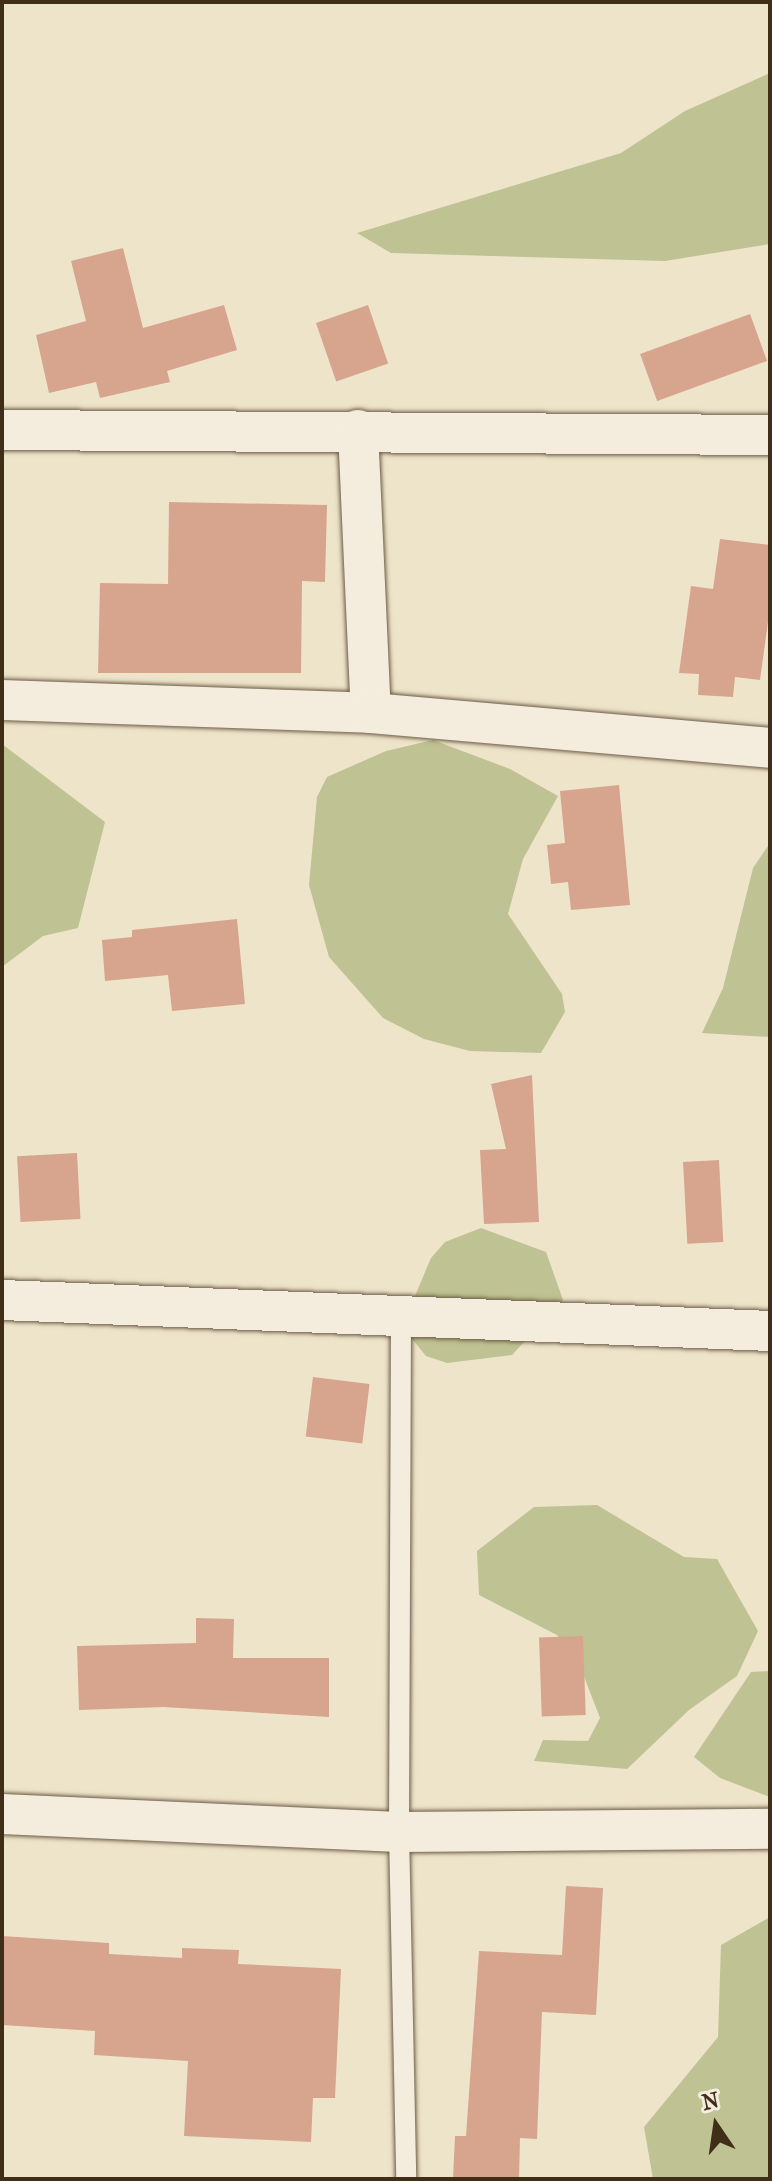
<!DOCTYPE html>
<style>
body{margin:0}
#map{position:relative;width:772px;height:2181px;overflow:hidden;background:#eee4ca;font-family:"IM FELL French Canon",serif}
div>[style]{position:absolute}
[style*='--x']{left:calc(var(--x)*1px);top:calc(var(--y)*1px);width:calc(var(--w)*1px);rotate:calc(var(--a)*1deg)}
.green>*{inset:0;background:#bfc292}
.building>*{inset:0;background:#d7a58e;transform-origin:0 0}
.roads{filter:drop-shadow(0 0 2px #6c5c45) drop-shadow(0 0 2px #6c5c45)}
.service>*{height:20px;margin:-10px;padding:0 10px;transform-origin:10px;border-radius:10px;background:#f4eddd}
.minor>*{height:40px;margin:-20px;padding:0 20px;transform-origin:20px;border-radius:20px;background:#f4eddd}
span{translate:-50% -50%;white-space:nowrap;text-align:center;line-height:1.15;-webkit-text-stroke:7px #f4eddd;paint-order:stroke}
.frame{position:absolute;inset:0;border:4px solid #402e19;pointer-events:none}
.north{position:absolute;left:676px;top:2085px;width:80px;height:80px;-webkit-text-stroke:6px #f4eddd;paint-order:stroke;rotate:347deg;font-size:22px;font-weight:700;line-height:32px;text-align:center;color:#402e19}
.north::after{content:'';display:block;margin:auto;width:28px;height:36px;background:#402e19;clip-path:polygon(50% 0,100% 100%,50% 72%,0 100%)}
</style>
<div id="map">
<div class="green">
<i style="clip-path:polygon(770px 73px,770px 244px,665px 261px,391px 253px,357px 233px,621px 153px,685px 111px)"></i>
<i style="clip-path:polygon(433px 740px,510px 769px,558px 796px,523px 859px,508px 914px,562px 994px,565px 1012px,541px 1053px,470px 1051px,424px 1039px,383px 1018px,329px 957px,309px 885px,317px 797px,327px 777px,386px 751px)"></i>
<i style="clip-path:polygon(2px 744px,105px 822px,78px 928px,43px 936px,2px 967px)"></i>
<i style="clip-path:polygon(770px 843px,770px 1037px,702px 1033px,723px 988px,753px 868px)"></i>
<i style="clip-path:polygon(481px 1228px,546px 1252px,563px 1300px,512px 1355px,447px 1363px,426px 1356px,404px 1329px,389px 1340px,412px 1303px,431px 1258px,445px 1242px)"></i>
<i style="clip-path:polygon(597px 1505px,684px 1557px,717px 1559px,758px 1631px,737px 1676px,689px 1710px,627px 1769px,534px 1761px,543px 1740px,588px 1741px,600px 1718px,580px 1666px,557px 1635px,479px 1595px,477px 1551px,534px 1507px)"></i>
<i style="clip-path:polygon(770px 1671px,770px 1797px,720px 1778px,694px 1757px,751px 1672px)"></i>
<i style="clip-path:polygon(770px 1917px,770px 2179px,653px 2179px,644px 2127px,718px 2037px,721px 1945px)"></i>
</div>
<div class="building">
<i style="clip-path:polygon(123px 248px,143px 328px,224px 305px,237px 350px,167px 371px,170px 382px,100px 398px,96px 382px,49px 393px,36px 335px,86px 321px,71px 261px)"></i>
<i style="left:368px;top:305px;width:62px;height:55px;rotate:71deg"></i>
<i style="left:750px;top:314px;width:50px;height:117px;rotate:70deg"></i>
<i style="clip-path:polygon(169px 502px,327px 505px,325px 582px,302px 581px,301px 673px,98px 673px,100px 583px,168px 584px)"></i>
<i style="clip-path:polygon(720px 539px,770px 545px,770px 607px,760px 680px,735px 677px,733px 697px,698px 695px,699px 674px,679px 673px,691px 586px,713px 589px)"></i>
<i style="clip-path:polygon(619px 785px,630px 905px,571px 910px,568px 882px,551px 884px,547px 845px,565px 843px,560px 791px)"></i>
<i style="clip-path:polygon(237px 919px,245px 1004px,172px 1011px,168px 975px,105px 981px,102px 940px,132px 937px,132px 930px)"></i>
<i style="clip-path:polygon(532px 1075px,539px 1222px,484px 1224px,480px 1150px,506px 1149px,491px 1084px)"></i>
<i style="left:77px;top:1153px;width:66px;height:60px;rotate:87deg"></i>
<i style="left:719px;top:1160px;width:82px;height:36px;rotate:87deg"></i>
<i style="left:313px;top:1377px;width:57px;height:60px;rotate:7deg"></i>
<i style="clip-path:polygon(196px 1618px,234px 1619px,233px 1658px,329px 1658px,329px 1717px,163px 1707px,79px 1710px,77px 1646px,196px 1643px)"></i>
<i style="left:583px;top:1636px;width:79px;height:44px;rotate:88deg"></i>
<i style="clip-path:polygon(566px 1886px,603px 1888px,596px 2015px,542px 2012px,537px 2139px,520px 2138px,519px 2179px,453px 2179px,455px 2136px,466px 2136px,479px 1951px,562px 1955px)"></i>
<i style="clip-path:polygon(2px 1936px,109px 1943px,109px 1954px,182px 1958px,182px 1948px,239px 1950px,238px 1964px,341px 1969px,335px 2098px,313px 2098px,311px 2142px,184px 2136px,188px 2061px,94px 2055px,95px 2031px,2px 2025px)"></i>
</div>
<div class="roads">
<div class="service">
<i style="--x:401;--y:1316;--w:516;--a:90.22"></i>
<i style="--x:399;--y:1832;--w:347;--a:88.8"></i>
</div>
<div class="minor">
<i style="--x:2;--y:430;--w:768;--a:0.37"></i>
<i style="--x:358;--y:430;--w:283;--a:87.4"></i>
<i style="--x:2;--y:700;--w:369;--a:2"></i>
<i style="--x:371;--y:713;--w:401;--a:5"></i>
<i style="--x:2;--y:1300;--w:769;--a:2.31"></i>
<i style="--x:2;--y:1814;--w:397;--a:2.6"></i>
<i style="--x:399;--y:1832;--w:371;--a:-0.5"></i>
</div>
</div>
<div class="frame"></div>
<div class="north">N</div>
</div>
